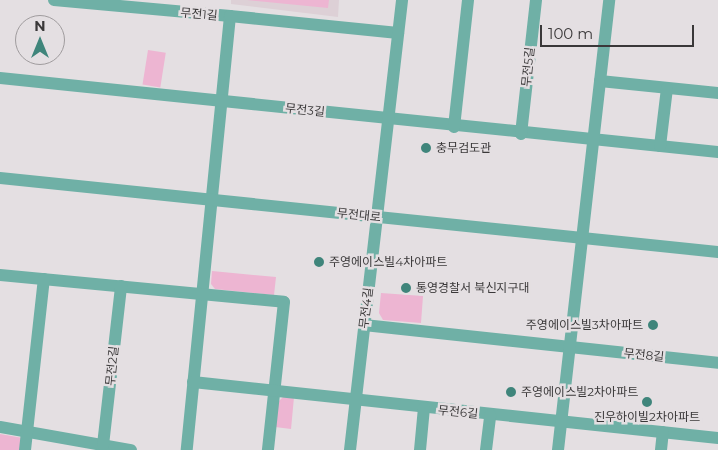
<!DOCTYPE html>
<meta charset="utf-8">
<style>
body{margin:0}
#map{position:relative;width:718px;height:450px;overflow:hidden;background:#e4dfe2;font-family:Montserrat,"Noto Sans KR",sans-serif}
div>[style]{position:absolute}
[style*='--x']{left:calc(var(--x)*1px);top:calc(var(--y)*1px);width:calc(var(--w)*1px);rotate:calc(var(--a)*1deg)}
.built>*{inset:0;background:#ddd0d6}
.green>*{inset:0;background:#edb5d2;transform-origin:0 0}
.minor>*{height:12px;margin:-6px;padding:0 6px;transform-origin:6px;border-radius:6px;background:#6fb0a6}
.dots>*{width:14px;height:14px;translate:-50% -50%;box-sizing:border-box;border:2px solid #e4dfe2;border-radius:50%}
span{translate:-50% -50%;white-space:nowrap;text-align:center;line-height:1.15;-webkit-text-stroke:5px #e4dfe2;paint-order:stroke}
.street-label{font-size:12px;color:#3a3839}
.poi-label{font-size:12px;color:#3a3839}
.left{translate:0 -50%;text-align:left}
.right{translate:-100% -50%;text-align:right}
.north{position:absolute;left:15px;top:15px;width:50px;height:50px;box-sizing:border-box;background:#e4dfe2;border:1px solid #a09c9e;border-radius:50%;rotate:0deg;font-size:14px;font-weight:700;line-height:20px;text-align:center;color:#3a3839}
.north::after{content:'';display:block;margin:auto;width:18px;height:22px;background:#3f857b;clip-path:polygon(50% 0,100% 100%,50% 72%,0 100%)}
.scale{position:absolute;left:540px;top:25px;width:154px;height:22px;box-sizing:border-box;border:2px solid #3a3839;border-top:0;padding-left:6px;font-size:15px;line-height:18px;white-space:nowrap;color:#3a3839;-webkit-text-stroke:4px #e4dfe2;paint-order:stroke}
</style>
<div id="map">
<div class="built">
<i style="clip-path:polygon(231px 0,339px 0,338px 17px,231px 4px)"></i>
</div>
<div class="green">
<i style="clip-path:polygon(247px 0,329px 0,328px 8px)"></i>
<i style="left:148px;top:50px;width:18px;height:35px;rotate:9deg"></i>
<i style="clip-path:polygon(212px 271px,276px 277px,274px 295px,215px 289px,211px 284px)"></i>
<i style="clip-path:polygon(381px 293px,423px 296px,421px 323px,383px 320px,379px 313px)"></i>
<i style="clip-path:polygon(284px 396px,294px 397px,291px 429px,275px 427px,278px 402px)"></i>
<i style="clip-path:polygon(0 434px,23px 438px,22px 450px,0 450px)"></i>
</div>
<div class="minor">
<i style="--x:54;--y:0;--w:177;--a:5.2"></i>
<i style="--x:230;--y:16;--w:436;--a:95.7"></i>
<i style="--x:230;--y:16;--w:169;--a:5.8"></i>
<i style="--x:0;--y:78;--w:722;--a:5.88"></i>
<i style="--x:600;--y:81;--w:119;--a:5.8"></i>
<i style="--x:454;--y:127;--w:128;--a:-83.7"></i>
<i style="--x:521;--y:134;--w:135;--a:-83.6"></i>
<i style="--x:660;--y:146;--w:58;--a:-83.1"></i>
<i style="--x:0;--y:178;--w:722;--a:5.88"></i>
<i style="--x:0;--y:275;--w:285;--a:5.4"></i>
<i style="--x:284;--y:302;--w:149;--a:96.2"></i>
<i style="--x:364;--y:325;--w:356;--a:6.1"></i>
<i style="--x:193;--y:382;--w:528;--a:6.09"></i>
<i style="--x:0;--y:427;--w:133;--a:10"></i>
<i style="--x:103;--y:445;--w:160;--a:-83.5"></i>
<i style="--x:25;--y:450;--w:172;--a:-83.7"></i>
<i style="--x:350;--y:450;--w:453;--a:-83.4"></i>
<i style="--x:420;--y:450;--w:42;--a:-84.6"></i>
<i style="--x:486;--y:450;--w:35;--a:-83"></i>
<i style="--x:558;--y:450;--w:453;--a:-83.5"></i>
<i style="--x:661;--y:450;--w:18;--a:-84"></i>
</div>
<div class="dots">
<i style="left:426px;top:148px;background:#3f857b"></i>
<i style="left:319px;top:262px;background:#3f857b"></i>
<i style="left:406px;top:288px;background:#3f857b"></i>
<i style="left:653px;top:325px;background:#3f857b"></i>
<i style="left:511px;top:392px;background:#3f857b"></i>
<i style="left:647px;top:402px;background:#3f857b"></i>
</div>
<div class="street-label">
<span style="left:199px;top:14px;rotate:5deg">무전1길</span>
<span style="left:528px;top:67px;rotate:-84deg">무전5길</span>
<span style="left:305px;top:110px;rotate:6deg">무전3길</span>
<span style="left:359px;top:215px;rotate:6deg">무전대로</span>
<span style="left:366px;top:308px;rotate:-83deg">무전4길</span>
<span style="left:644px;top:355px;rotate:6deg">무전8길</span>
<span style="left:112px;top:366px;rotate:-84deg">무전2길</span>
<span style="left:458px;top:412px;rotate:6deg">무전6길</span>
</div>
<div class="poi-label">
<span class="left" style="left:436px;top:148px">충무검도관</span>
<span class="left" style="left:329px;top:262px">주영에이스빌4차아파트</span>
<span class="left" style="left:416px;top:288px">통영경찰서 북신지구대</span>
<span class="right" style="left:643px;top:325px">주영에이스빌3차아파트</span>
<span class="left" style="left:521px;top:392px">주영에이스빌2차아파트</span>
<span style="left:647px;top:417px">진우하이빌2차아파트</span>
</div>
<div class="north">N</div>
<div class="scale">100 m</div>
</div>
